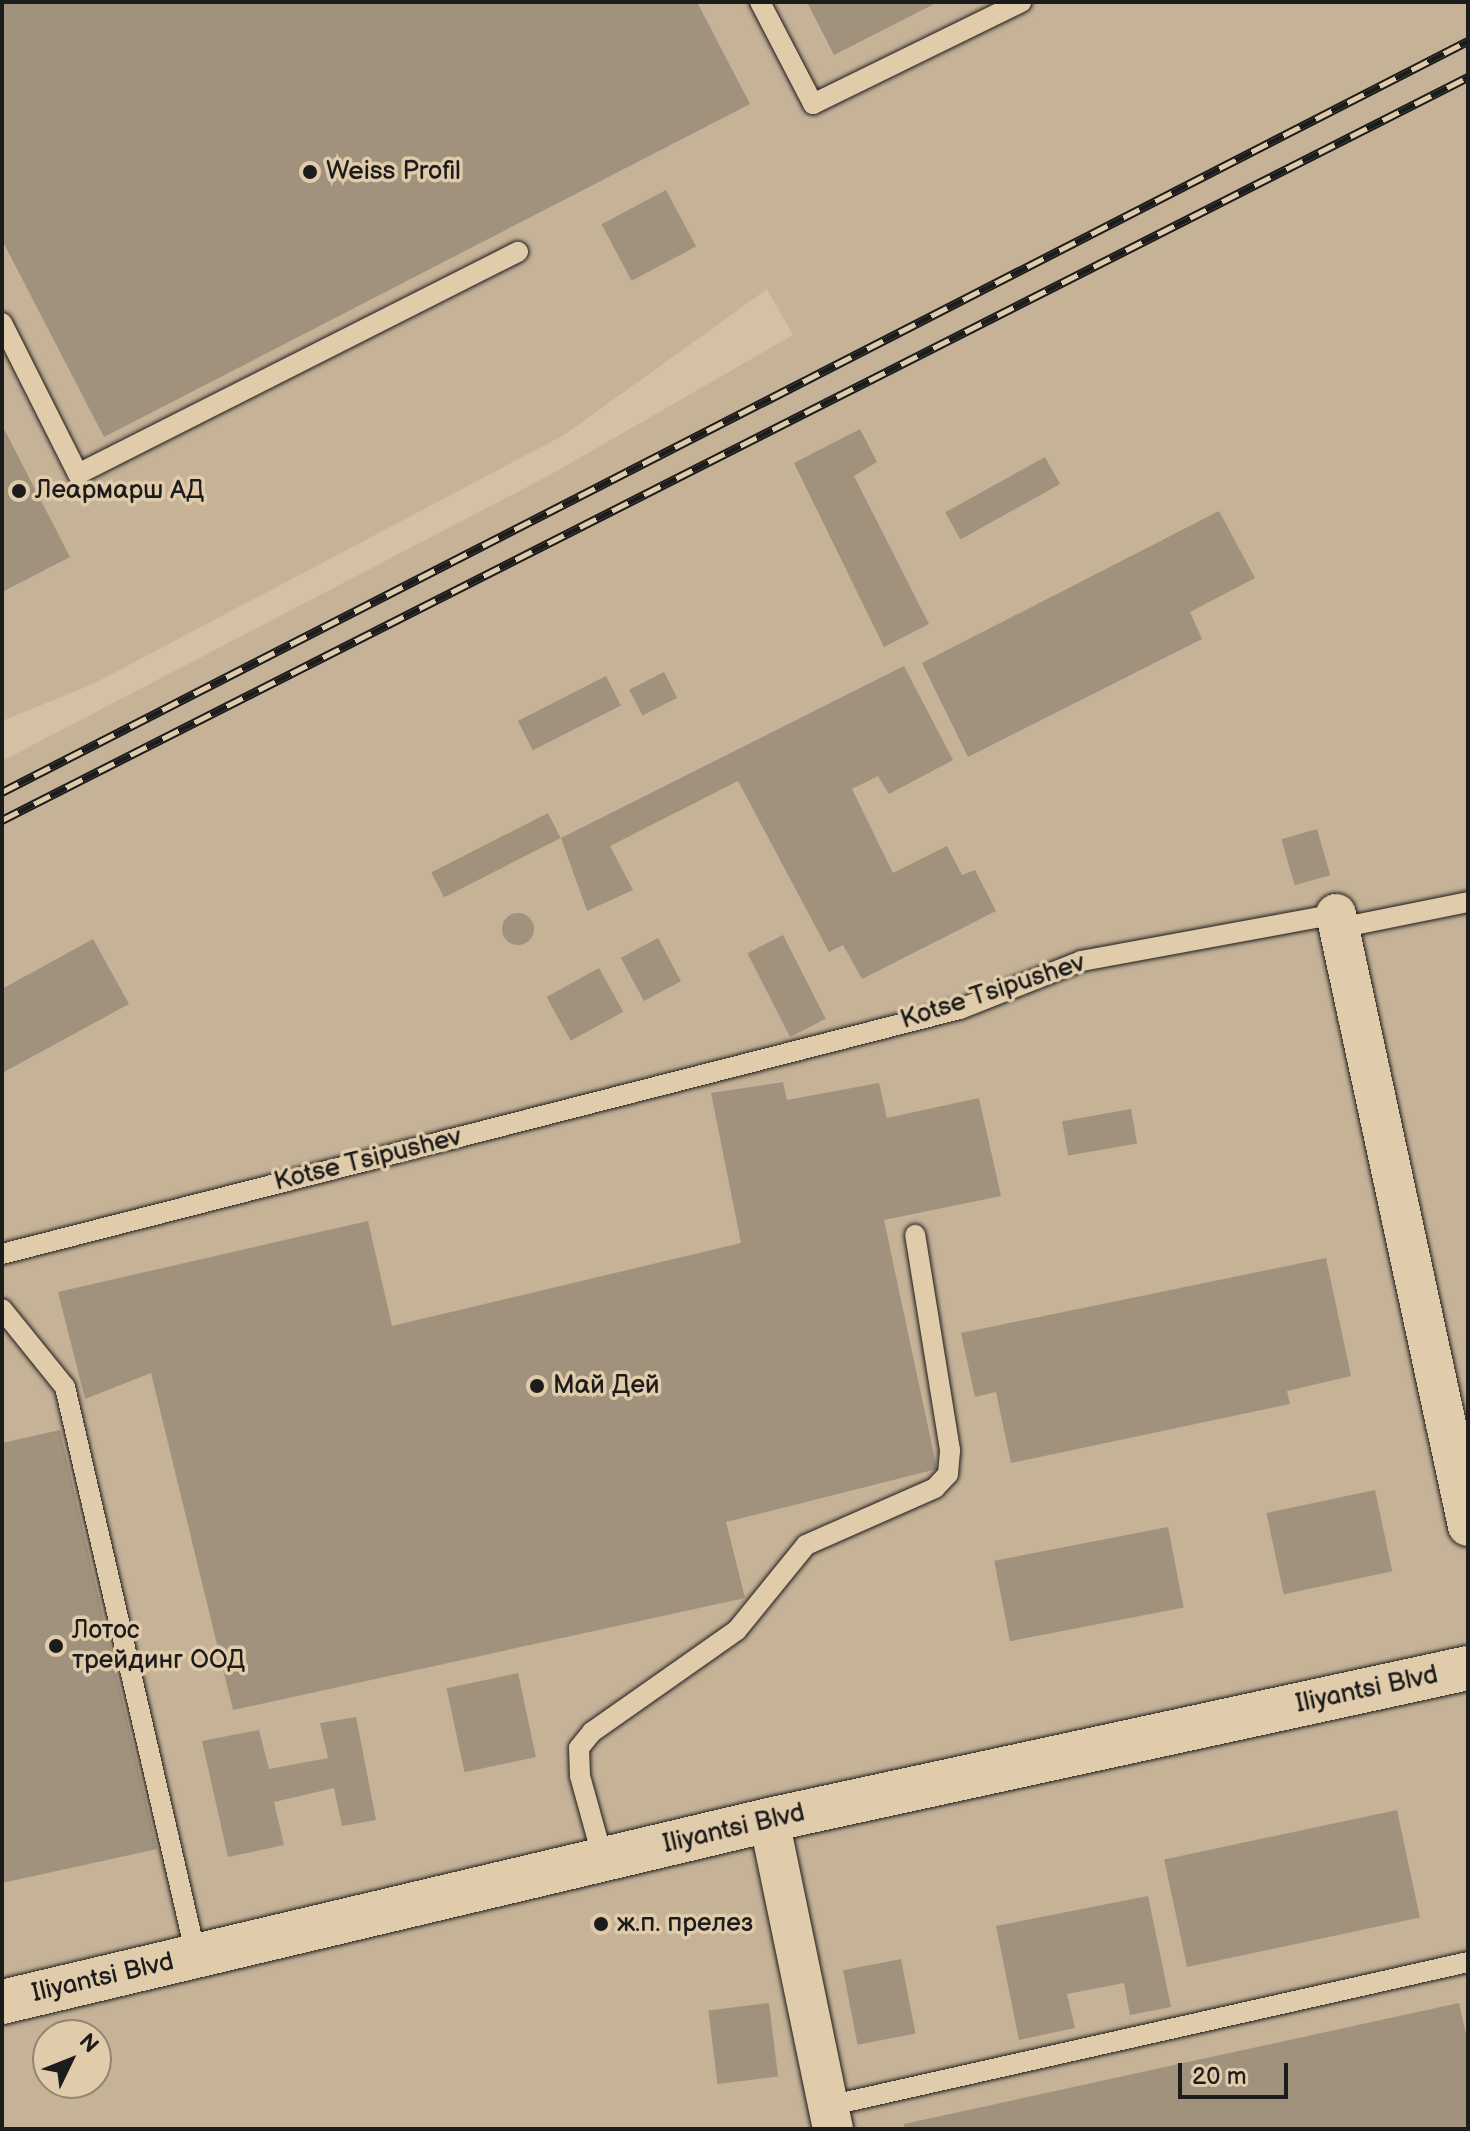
<!DOCTYPE html>
<meta charset="utf-8">
<style>
body{margin:0}
#map{position:relative;width:1470px;height:2131px;overflow:hidden;background:#d4c0a2;font-family:"Balsamiq Sans",sans-serif}
div>[style]{position:absolute}
[style*='--x']{left:calc(var(--x)*1px);top:calc(var(--y)*1px);width:calc(var(--w)*1px);rotate:calc(var(--a)*1deg)}
.built>*{inset:0;background:#c5b297}
.building>*{inset:0;background:#a1927d;transform-origin:0 0}
.round{border-radius:50%}
.roads{filter:drop-shadow(0 0 2px #1c1c1c) drop-shadow(0 0 2px #1c1c1c)}
.lane>*{height:20px;margin:-10px;padding:0 10px;transform-origin:10px;border-radius:10px;background:#e0cbaa}
.street>*{height:40px;margin:-20px;padding:0 20px;transform-origin:20px;border-radius:20px;background:#e0cbaa}
.secondary>*{height:44px;margin:-22px;padding:0 22px;transform-origin:22px;border-radius:22px;background:#e0cbaa}
.rail>*{height:9px;margin-top:-4.5px;transform-origin:0;background:repeating-linear-gradient(90deg,#e0cbaa 0 18px,#1c1c1c 0 36px);box-sizing:border-box;border-block:2px solid #1c1c1c}
.dots>*{width:22px;height:22px;translate:-50% -50%;box-sizing:border-box;border:4px solid #e0cbaa;border-radius:50%}
span{translate:-50% -50%;white-space:nowrap;text-align:center;line-height:1.15;-webkit-text-stroke:7px #e0cbaa;paint-order:stroke}
.poi-label{font-size:26px;color:#1c1c1c}
.left{translate:0 -50%;text-align:left}
.street-label{font-size:26px;color:#1c1c1c}
.frame{position:absolute;inset:0;border:4px solid #1c1c1c;pointer-events:none}
.north{position:absolute;left:32px;top:2019px;width:80px;height:80px;box-sizing:border-box;background:#e0cbaa;border:2px solid #928571;border-radius:50%;rotate:47deg;font-size:22px;font-weight:700;line-height:32px;text-align:center;color:#1c1c1c}
.north::after{content:'';display:block;margin:auto;width:28px;height:36px;background:#1c1c1c;clip-path:polygon(50% 0,100% 100%,50% 72%,0 100%)}
.scale{position:absolute;left:1178px;top:2063px;width:110px;height:36px;box-sizing:border-box;border:4px solid #1c1c1c;border-top:0;padding-left:10px;font-size:24px;line-height:28px;white-space:nowrap;color:#1c1c1c;-webkit-text-stroke:6px #e0cbaa;paint-order:stroke}
</style>
<div id="map">
<div class="built">
<i style="clip-path:polygon(evenodd,2px 2px,1468px 2px,1468px 2129px,2px 2129px,2px 761px,548px 476px,793px 335px,767px 289px,564px 435px,93px 684px,2px 721px,2px 2px,48px 2035px,96px 2035px,96px 2083px,48px 2083px,48px 2035px)"></i>
</div>
<div class="building">
<i style="clip-path:polygon(2px 2px,697px 2px,750px 104px,104px 437px,2px 240px)"></i>
<i style="clip-path:polygon(807px 2px,938px 2px,834px 55px)"></i>
<i style="left:666px;top:190px;width:64px;height:73px;rotate:62deg"></i>
<i style="clip-path:polygon(2px 425px,70px 557px,2px 592px)"></i>
<i style="clip-path:polygon(860px 429px,877px 462px,854px 476px,929px 624px,884px 647px,794px 463px)"></i>
<i style="left:1045px;top:457px;width:31px;height:114px;rotate:61deg"></i>
<i style="clip-path:polygon(1219px 511px,1255px 578px,1190px 612px,1202px 639px,968px 757px,922px 663px)"></i>
<i style="clip-path:polygon(904px 666px,953px 760px,889px 794px,878px 776px,852px 789px,893px 873px,947px 846px,962px 875px,975px 870px,996px 911px,862px 979px,843px 945px,829px 952px,738px 781px,610px 846px,633px 890px,587px 911px,561px 838px)"></i>
<i style="left:664px;top:672px;width:29px;height:39px;rotate:63deg"></i>
<i style="left:606px;top:676px;width:33px;height:99px;rotate:63deg"></i>
<i style="left:548px;top:813px;width:28px;height:131px;rotate:63deg"></i>
<i style="left:1317px;top:829px;width:48px;height:37px;rotate:74deg"></i>
<i class="round" style="left:502px;top:913px;width:32px;height:32px"></i>
<i style="left:783px;top:935px;width:94px;height:40px;rotate:63deg"></i>
<i style="left:658px;top:938px;width:49px;height:42px;rotate:62deg"></i>
<i style="clip-path:polygon(93px 939px,129px 1004px,2px 1073px,2px 989px)"></i>
<i style="left:599px;top:968px;width:50px;height:60px;rotate:61deg"></i>
<i style="clip-path:polygon(783px 1082px,787px 1100px,879px 1083px,887px 1118px,979px 1098px,1001px 1196px,884px 1220px,937px 1469px,726px 1522px,745px 1598px,233px 1710px,151px 1373px,85px 1399px,58px 1292px,368px 1221px,392px 1326px,741px 1243px,711px 1093px)"></i>
<i style="left:1131px;top:1109px;width:35px;height:70px;rotate:80deg"></i>
<i style="clip-path:polygon(1326px 1258px,1351px 1376px,1287px 1391px,1290px 1404px,1011px 1463px,996px 1392px,975px 1397px,961px 1333px)"></i>
<i style="clip-path:polygon(60px 1430px,157px 1849px,2px 1883px,2px 1443px)"></i>
<i style="left:1375px;top:1490px;width:83px;height:111px;rotate:78deg"></i>
<i style="left:1168px;top:1527px;width:82px;height:177px;rotate:79deg"></i>
<i style="left:518px;top:1673px;width:86px;height:73px;rotate:78deg"></i>
<i style="clip-path:polygon(356px 1717px,376px 1820px,342px 1826px,334px 1788px,274px 1802px,284px 1845px,228px 1857px,202px 1741px,259px 1730px,269px 1769px,328px 1758px,320px 1723px)"></i>
<i style="left:1397px;top:1810px;width:110px;height:238px;rotate:78deg"></i>
<i style="clip-path:polygon(1148px 1896px,1171px 2007px,1130px 2015px,1124px 1983px,1067px 1994px,1075px 2028px,1019px 2040px,996px 1926px)"></i>
<i style="left:901px;top:1959px;width:76px;height:59px;rotate:79deg"></i>
<i style="left:769px;top:2003px;width:74px;height:61px;rotate:83deg"></i>
<i style="clip-path:polygon(1459px 2003px,1468px 2043px,1468px 2129px,905px 2129px,904px 2124px)"></i>
</div>
<div class="roads">
<div class="lane">
<i style="--x:760;--y:2;--w:115;--a:62.5"></i>
<i style="--x:813;--y:104;--w:232;--a:-26.1"></i>
<i style="--x:2;--y:323;--w:169;--a:63.3"></i>
<i style="--x:78;--y:474;--w:493;--a:-26.8"></i>
<i style="--x:1339;--y:928;--w:132;--a:-11.4"></i>
<i style="--x:2;--y:1254;--w:989;--a:-14.35"></i>
<i style="--x:960;--y:1009;--w:130;--a:-21.6"></i>
<i style="--x:1081;--y:961;--w:259;--a:-10.4"></i>
<i style="--x:2;--y:1309;--w:100;--a:51.1"></i>
<i style="--x:65;--y:1387;--w:584;--a:77.03"></i>
<i style="--x:603;--y:1859;--w:86;--a:-105.5"></i>
<i style="--x:580;--y:1776;--w:28;--a:-92"></i>
<i style="--x:579;--y:1748;--w:21;--a:-51"></i>
<i style="--x:592;--y:1732;--w:177;--a:-35.1"></i>
<i style="--x:737;--y:1630;--w:109;--a:-50.9"></i>
<i style="--x:806;--y:1545;--w:141;--a:-23.8"></i>
<i style="--x:935;--y:1488;--w:19;--a:-47"></i>
<i style="--x:948;--y:1474;--w:24;--a:-85"></i>
<i style="--x:950;--y:1450;--w:218;--a:-99.2"></i>
<i style="--x:828;--y:2106;--w:656;--a:-12.68"></i>
</div>
<div class="street">
<i style="--x:1336;--y:914;--w:626;--a:77.83"></i>
<i style="--x:769;--y:1820;--w:316;--a:78.3"></i>
</div>
<div class="secondary">
<i style="--x:2;--y:2002;--w:788;--a:-13.35"></i>
<i style="--x:769;--y:1820;--w:715;--a:-12.27"></i>
</div>
</div>
<div class="rail">
<i style="--x:2;--y:792;--w:1647;--a:-27.13"></i>
<i style="--x:2;--y:820;--w:1644;--a:-26.88"></i>
</div>
<div class="dots">
<i style="left:310px;top:172px;background:#1c1c1c"></i>
<i style="left:19px;top:491px;background:#1c1c1c"></i>
<i style="left:537px;top:1386px;background:#1c1c1c"></i>
<i style="left:56px;top:1646px;background:#1c1c1c"></i>
<i style="left:601px;top:1924px;background:#1c1c1c"></i>
</div>
<div class="poi-label">
<span class="left" style="left:326px;top:172px">Weiss Profil</span>
<span class="left" style="left:35px;top:491px">Леармарш АД</span>
<span class="left" style="left:553px;top:1386px">Май Дей</span>
<span class="left" style="left:72px;top:1646px">Лотос<br>трейдинг ООД</span>
<span class="left" style="left:617px;top:1924px">ж.п. прелез</span>
</div>
<div class="street-label">
<span style="left:993px;top:992px;rotate:-18deg">Kotse Tsipushev</span>
<span style="left:368px;top:1160px;rotate:-14deg">Kotse Tsipushev</span>
<span style="left:1367px;top:1690px;rotate:-12deg">Iliyantsi Blvd</span>
<span style="left:734px;top:1829px;rotate:-13deg">Iliyantsi Blvd</span>
<span style="left:103px;top:1978px;rotate:-13deg">Iliyantsi Blvd</span>
</div>
<div class="frame"></div>
<div class="north">N</div>
<div class="scale">20 m</div>
</div>
